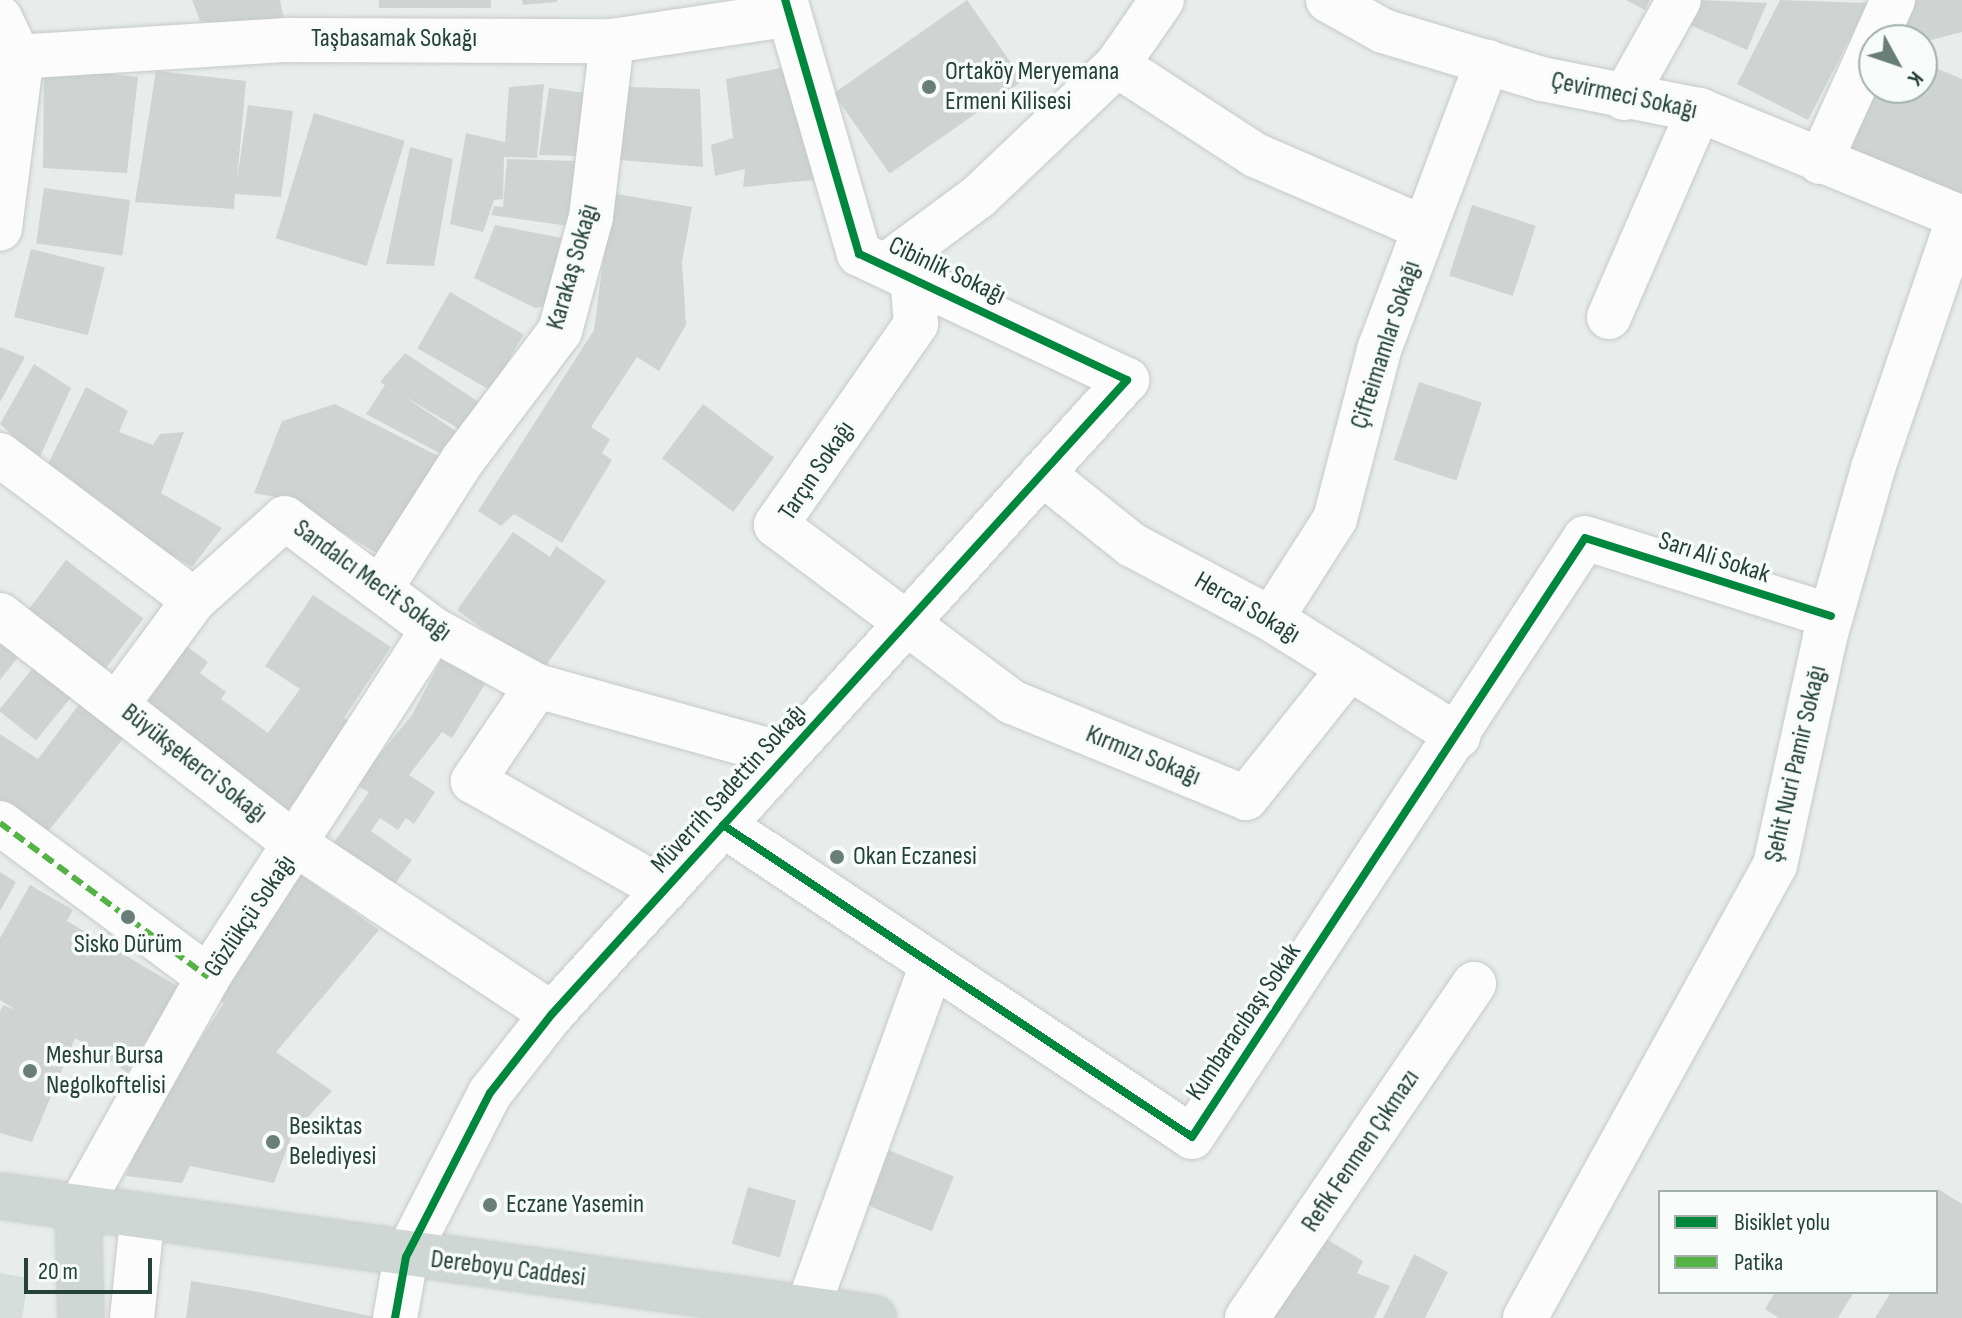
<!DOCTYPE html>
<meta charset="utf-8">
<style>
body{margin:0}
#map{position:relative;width:1962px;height:1318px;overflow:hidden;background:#e8edeb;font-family:"Sofia Sans Condensed",sans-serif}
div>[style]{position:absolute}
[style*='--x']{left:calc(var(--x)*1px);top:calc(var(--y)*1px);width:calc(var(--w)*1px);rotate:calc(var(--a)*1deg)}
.built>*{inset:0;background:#d6dedb}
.building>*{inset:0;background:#cfd4d2;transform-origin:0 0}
.roads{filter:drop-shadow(0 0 2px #c5cac8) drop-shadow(0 0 2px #c5cac8)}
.minor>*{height:44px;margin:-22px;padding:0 22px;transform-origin:22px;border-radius:22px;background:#fcfcfc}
.major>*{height:44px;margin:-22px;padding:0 22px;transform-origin:22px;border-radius:22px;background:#cfd7d5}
.quiet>*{height:6px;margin-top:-3px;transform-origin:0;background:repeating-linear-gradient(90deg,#55b346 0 12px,transparent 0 18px)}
.cycleway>*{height:8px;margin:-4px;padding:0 4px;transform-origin:4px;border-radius:4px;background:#00873e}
.dots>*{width:22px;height:22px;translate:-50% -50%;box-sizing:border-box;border:4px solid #f7fbf9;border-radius:50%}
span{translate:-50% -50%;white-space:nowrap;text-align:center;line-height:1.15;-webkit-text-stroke:7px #f7fbf9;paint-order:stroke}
.street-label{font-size:26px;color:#24423a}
.poi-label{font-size:26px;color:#24423a}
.left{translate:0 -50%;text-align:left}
.legend{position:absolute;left:1658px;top:1190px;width:280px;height:104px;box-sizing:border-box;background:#f7fbf9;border:2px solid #a3b1ad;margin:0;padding:10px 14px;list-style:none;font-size:24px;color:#24423a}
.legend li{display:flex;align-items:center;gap:16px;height:40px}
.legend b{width:40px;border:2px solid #a3b1ad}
.north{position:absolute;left:1858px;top:24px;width:80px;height:80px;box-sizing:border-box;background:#f7fbf9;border:2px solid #a3b1ad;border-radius:50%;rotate:130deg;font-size:22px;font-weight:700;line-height:32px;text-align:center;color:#24423a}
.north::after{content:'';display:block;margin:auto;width:28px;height:36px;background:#697e78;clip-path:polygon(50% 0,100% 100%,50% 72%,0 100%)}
.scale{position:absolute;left:24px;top:1258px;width:128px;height:36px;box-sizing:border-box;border:4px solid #24423a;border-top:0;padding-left:10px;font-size:24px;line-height:28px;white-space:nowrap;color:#24423a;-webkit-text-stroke:6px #f7fbf9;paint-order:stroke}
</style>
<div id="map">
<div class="built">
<i style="clip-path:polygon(0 1273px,29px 1278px,22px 1318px,0 1318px)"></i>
</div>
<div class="building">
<i style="clip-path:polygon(192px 0,280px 0,286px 29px,200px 21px)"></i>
<i style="left:379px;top:0;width:112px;height:8px"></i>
<i style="clip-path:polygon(522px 0,557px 0,557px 2px,523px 5px)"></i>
<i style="left:967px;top:0;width:98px;height:163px;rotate:55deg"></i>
<i style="clip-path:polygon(1626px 0,1650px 0,1645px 10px)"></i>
<i style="clip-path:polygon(1701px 0,1767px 3px,1747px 50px,1690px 25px)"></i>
<i style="clip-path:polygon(1780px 0,1868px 3px,1808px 120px,1737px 84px)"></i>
<i style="clip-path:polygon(1904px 0,1962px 0,1962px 32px,1927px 41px,1893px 25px)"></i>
<i style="clip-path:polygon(1922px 62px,1962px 79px,1962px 200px,1842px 147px,1874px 88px,1922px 88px)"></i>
<i style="clip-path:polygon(44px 67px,138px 77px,127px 173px,43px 168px)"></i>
<i style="clip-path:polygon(785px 67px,824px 179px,743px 187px,745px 169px,715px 176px,711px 145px,733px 138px,726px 79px)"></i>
<i style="clip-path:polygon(156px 71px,246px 81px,237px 180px,248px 105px,293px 111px,281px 197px,235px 194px,234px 209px,135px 202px)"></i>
<i style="clip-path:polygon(544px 84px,537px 158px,504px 157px,503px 199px,494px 200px,483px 232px,450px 224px,466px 133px,505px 142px,509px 87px)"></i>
<i style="clip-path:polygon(629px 87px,700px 89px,703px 167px,620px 160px)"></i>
<i style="clip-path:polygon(549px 88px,586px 93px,582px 156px,539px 155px)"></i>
<i style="left:314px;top:113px;width:95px;height:131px;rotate:17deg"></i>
<i style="clip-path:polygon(410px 147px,453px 159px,434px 266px,386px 264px)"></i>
<i style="clip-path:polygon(507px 159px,578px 161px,569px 226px,491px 215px,494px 206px,503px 207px)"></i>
<i style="left:44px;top:188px;width:87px;height:56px;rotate:8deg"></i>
<i style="clip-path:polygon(612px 193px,692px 207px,682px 262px,686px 325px,659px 371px,637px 357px,591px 427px,610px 439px,602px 453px,612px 460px,562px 543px,514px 514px,501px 526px,478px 511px,594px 330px)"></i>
<i style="left:1472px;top:205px;width:67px;height:74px;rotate:18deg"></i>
<i style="clip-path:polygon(495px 225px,562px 238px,549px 305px,535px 308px,474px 278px)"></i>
<i style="left:31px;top:249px;width:76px;height:70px;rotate:14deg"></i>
<i style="left:450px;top:292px;width:85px;height:65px;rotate:30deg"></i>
<i style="clip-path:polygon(0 347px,25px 357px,0 402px)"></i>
<i style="clip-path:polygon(405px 353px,489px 409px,469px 435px,402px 395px,465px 437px,449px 458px,366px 414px,385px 385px,380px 382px)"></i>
<i style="clip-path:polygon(34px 364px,71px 388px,39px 459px,0 424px)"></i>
<i style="left:1419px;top:382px;width:66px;height:82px;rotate:18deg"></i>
<i style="clip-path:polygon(86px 387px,128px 411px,119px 432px,153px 445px,160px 434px,184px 432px,161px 493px,222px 528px,192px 567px,107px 517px,112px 510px,46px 468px)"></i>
<i style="clip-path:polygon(335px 404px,446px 460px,388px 560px,287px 499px,254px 493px,282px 421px)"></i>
<i style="left:703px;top:404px;width:89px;height:68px;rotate:37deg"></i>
<i style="clip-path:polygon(513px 532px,550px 557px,556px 546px,606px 581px,542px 671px,457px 610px)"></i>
<i style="left:66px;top:560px;width:97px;height:68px;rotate:37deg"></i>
<i style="clip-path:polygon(313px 595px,391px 647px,344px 718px,355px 724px,287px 811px,139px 703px,182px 643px,208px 662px,200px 673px,226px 692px,221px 699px,268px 733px,300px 689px,265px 666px)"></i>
<i style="clip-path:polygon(0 633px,23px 651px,0 680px)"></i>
<i style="clip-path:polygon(442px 658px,485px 684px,452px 738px,442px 732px,409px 775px,435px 792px,414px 824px,406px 818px,398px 830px,380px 818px,371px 831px,412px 860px,391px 889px,331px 847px,369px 792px,355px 785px,412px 715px)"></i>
<i style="left:37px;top:663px;width:48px;height:61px;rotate:39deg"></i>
<i style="clip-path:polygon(86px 695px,131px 729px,42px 839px,0 810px,0 734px,38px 759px)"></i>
<i style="clip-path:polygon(0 872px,16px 882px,0 911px)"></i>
<i style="clip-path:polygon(297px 872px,379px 930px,276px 1052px,332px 1091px,293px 1133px,274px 1183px,190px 1166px,182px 1183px,126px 1176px,170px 1055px,185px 1063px,224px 1003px,215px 996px)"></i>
<i style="clip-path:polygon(30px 885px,73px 910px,67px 921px,179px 987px,127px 1072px,75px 1038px,32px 1142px,0 1133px,0 1012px,3px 1005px,16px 1010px,0 1000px,0 938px)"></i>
<i style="left:876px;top:1145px;width:84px;height:59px;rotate:22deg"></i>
<i style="left:748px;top:1187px;width:50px;height:59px;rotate:16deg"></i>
<i style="clip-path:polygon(1938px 1189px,1962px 1204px,1962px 1318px,1875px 1318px,1891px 1292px,1936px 1292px)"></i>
<i style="clip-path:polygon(1323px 1237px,1363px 1261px,1357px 1273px,1390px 1286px,1374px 1318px,1274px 1318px)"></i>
<i style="clip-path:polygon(1414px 1254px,1448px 1272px,1425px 1318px,1383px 1318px)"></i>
<i style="clip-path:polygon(191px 1281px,259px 1292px,379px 1318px,186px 1318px)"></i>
<i style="clip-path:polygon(1775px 1292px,1854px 1292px,1838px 1318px,1779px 1318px,1765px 1309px)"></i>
</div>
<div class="roads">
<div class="minor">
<i style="--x:1328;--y:0;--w:63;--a:29.4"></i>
<i style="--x:1383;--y:31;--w:166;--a:16.8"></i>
<i style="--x:1542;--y:79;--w:160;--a:11.2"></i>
<i style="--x:1699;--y:110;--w:284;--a:22.3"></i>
<i style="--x:0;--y:18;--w:49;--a:64.5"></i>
<i style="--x:21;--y:62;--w:168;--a:97.2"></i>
<i style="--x:1875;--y:40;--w:44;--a:-65.8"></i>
<i style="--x:0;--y:58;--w:288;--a:-3.6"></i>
<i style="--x:287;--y:40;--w:325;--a:0.2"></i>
<i style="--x:612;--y:41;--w:177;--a:-8.5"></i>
<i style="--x:1117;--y:65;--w:165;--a:33.1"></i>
<i style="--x:1255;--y:155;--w:184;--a:23.4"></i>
<i style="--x:1624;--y:98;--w:112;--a:-60.7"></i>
<i style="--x:1820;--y:162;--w:131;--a:-65.6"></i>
<i style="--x:889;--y:263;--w:111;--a:-36.6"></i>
<i style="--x:978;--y:197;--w:192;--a:-43.5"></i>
<i style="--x:1117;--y:65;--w:79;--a:-55.3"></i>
<i style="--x:912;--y:275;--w:49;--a:85.3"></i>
<i style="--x:916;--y:324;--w:245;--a:124.9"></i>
<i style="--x:776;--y:525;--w:295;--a:36.9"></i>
<i style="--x:1012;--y:702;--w:253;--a:22.3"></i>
<i style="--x:1246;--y:798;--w:164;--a:-51.4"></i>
<i style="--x:1609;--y:317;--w:226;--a:-66.5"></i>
<i style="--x:0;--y:455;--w:242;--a:36.8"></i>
<i style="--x:1042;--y:473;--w:115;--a:38.7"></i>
<i style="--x:1132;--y:545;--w:157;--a:28"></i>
<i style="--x:1271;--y:619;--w:221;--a:32"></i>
<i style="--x:382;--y:586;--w:148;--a:-57.4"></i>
<i style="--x:462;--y:461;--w:163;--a:-53"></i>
<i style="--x:560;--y:331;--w:118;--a:-74.8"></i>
<i style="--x:591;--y:217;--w:177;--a:-83.2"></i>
<i style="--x:0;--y:615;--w:376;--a:37.8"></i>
<i style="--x:297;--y:845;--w:306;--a:33.5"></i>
<i style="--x:1271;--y:619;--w:119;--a:-57.4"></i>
<i style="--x:1335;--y:519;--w:175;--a:-75.4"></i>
<i style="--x:1379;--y:350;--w:308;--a:-69.4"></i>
<i style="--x:537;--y:686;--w:115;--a:124"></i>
<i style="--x:473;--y:781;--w:221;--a:29.6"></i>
<i style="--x:118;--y:703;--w:128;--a:-53.6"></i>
<i style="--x:194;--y:600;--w:122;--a:-42"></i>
<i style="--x:285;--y:518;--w:185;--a:36.9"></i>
<i style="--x:433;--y:629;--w:119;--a:28.7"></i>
<i style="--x:537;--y:686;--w:258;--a:15.5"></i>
<i style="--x:0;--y:823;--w:259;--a:36.5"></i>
<i style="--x:723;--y:825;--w:563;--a:33.63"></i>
<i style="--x:1192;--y:1137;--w:716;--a:-56.73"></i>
<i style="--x:1585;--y:538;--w:258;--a:17.6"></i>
<i style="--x:78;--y:1210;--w:267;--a:-60.8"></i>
<i style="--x:208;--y:977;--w:414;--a:-57.1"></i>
<i style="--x:132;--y:1318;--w:98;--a:-84.1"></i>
<i style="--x:395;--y:1318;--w:62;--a:-79.8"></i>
<i style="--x:406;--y:1257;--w:184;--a:-62.9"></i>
<i style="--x:490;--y:1093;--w:100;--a:-51.9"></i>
<i style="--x:552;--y:1014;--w:856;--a:-47.79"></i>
<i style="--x:1127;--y:380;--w:296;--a:-154.8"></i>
<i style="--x:859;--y:254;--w:265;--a:-106.2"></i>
<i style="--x:804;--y:1318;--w:376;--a:-70.1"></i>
<i style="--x:1247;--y:1318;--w:404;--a:-55.8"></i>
<i style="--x:1525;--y:1318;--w:517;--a:-61.11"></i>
<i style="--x:1775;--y:865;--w:233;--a:-77.6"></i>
<i style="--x:1825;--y:637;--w:176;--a:-74.1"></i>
<i style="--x:1873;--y:468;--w:265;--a:-71.1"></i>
</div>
<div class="major">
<i style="--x:0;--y:1196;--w:882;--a:7.95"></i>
<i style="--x:78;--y:1210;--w:108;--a:88.4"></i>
</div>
</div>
<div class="quiet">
<i style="--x:0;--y:823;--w:259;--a:36.5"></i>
</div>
<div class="cycleway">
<i style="--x:723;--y:825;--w:563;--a:33.63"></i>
<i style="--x:1192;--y:1137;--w:716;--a:-56.73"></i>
<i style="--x:1585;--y:538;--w:258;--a:17.6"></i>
<i style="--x:395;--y:1318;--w:62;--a:-79.8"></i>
<i style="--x:406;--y:1257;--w:184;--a:-62.9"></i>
<i style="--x:490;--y:1093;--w:100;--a:-51.9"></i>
<i style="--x:552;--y:1014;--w:856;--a:-47.79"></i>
<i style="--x:1127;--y:380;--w:296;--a:-154.8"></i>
<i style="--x:859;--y:254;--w:265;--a:-106.2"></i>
</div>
<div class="dots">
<i style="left:929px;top:87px;background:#697e78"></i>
<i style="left:837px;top:857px;background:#697e78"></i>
<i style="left:128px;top:917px;background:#697e78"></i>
<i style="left:30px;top:1071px;background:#697e78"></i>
<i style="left:273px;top:1142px;background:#697e78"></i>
<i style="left:490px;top:1205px;background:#697e78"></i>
</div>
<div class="street-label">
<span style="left:394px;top:39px">Taşbasamak Sokağı</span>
<span style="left:1624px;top:96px;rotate:12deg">Çevirmeci Sokağı</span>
<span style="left:573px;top:267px;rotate:-74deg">Karakaş Sokağı</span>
<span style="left:947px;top:271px;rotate:25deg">Cibinlik Sokağı</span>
<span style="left:1386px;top:345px;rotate:-72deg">Çifteimamlar Sokağı</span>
<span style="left:817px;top:471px;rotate:-56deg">Tarçın Sokağı</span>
<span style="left:1714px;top:558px;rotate:18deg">Sarı Ali Sokak</span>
<span style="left:372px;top:581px;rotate:36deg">Sandalcı Mecit Sokağı</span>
<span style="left:1247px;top:608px;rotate:30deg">Hercai Sokağı</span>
<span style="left:1143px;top:756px;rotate:22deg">Kırmızı Sokağı</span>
<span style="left:194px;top:764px;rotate:38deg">Büyükşekerci Sokağı</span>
<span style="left:1796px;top:764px;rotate:-77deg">Şehit Nuri Pamir Sokağı</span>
<span style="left:729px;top:789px;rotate:-48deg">Müverrih Sadettin Sokağı</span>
<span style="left:250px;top:916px;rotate:-56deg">Gözlükçü Sokağı</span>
<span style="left:1244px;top:1022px;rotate:-56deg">Kumbaracıbaşı Sokak</span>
<span style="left:1361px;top:1151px;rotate:-56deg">Refik Fenmen Çıkmazı</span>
<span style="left:508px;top:1269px;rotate:7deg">Dereboyu Caddesi</span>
</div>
<div class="poi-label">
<span class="left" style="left:945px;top:87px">Ortaköy Meryemana<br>Ermeni Kilisesi</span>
<span class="left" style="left:853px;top:857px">Okan Eczanesi</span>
<span style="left:128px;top:945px">Sisko Dürüm</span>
<span class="left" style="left:46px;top:1071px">Meshur Bursa<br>Negolkoftelisi</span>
<span class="left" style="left:289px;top:1142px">Besiktas<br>Belediyesi</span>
<span class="left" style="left:506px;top:1205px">Eczane Yasemin</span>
</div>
<ul class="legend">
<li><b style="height:10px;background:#00873e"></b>Bisiklet yolu</li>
<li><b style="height:10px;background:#55b346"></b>Patika</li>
</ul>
<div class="north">K</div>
<div class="scale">20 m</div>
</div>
